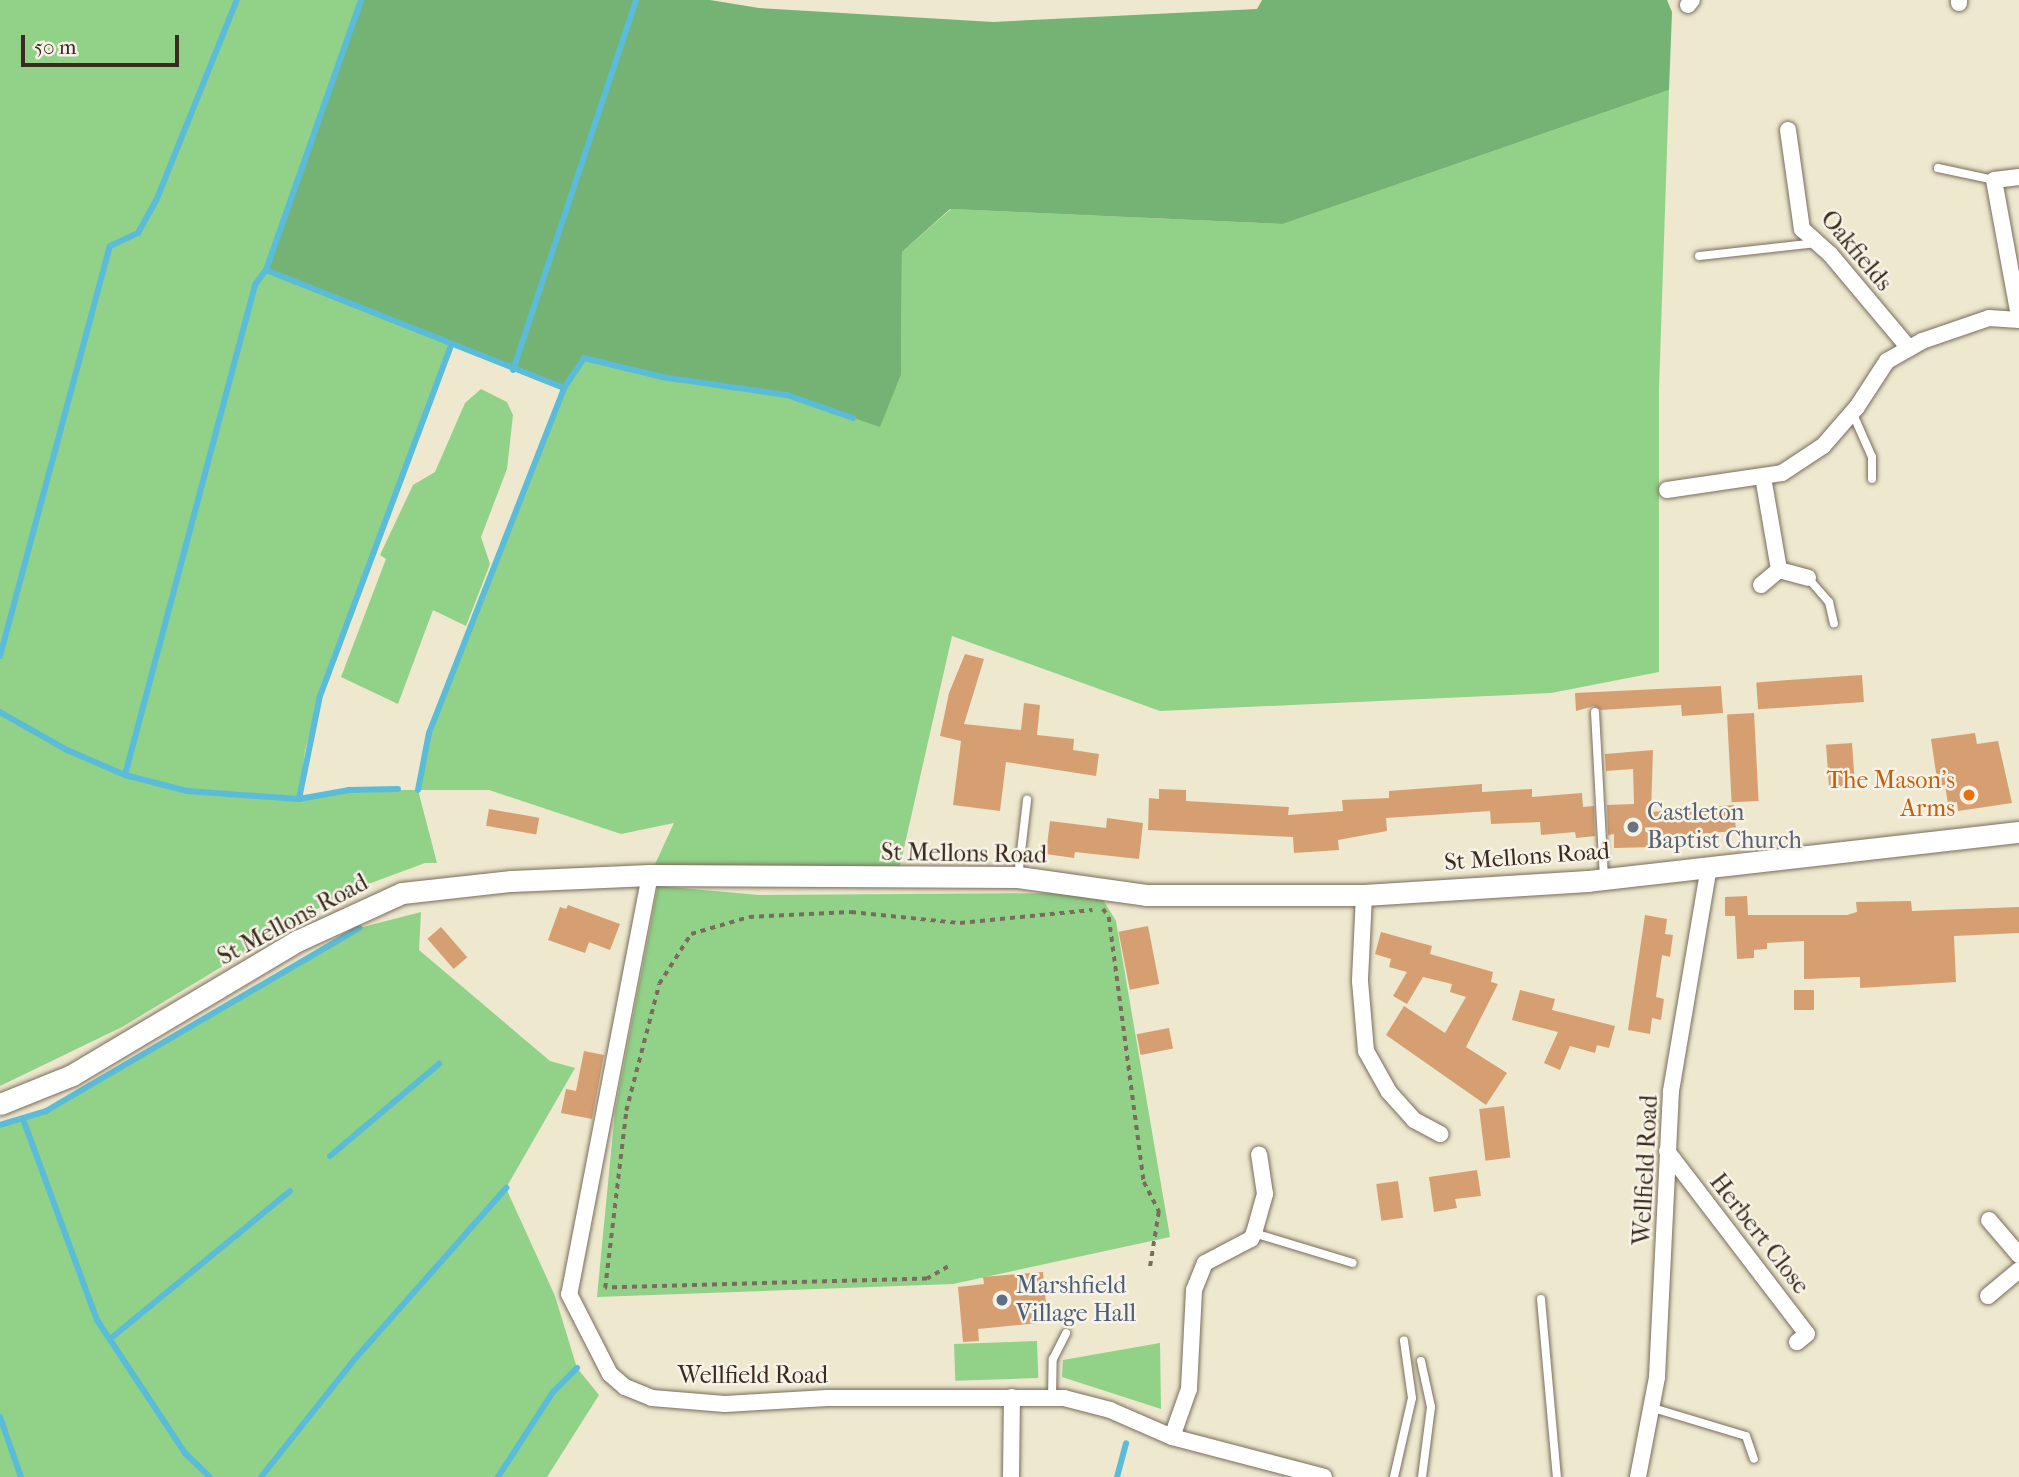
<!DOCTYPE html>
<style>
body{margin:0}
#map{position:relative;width:2019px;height:1477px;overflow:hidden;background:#ede8ce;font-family:"IM FELL French Canon",serif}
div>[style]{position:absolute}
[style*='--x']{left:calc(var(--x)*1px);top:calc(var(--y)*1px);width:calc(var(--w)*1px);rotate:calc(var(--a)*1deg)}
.green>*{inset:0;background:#91d188;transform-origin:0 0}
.forest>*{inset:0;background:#74b374}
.stream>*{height:6px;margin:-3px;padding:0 3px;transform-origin:3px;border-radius:3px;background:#5bbcd9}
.building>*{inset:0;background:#d69f71;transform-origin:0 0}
.path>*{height:3.5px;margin-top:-1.75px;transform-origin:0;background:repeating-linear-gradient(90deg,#796c5c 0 5px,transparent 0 10px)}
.roads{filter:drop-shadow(0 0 2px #796c5c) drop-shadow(0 0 2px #796c5c)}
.service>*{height:8px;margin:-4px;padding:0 4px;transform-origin:4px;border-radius:4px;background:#fff}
.minor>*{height:16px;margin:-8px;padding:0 8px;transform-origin:8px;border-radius:8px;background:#fff}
.tertiary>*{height:21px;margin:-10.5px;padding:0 10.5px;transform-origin:10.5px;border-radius:10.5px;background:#fff}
.dots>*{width:19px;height:19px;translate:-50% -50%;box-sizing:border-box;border:4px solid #f7f3e8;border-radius:50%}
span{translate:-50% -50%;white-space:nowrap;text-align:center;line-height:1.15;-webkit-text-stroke:5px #f7f3e8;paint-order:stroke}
.street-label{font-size:24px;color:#3b2a1e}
.food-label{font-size:24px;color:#c56008}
.right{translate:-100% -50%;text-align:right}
.worship-label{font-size:24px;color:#5b616d}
.left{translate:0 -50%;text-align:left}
.service-label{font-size:24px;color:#4e5e75}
.scale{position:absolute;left:21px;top:35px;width:158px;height:32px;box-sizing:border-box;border:4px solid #3b2a1e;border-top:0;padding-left:9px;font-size:21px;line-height:24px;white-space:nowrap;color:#3b2a1e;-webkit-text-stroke:5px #f7f3e8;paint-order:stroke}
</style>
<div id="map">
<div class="green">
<i style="clip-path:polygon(0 0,361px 0,266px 270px,451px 345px,320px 696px,305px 751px,299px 799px,349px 790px,418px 790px,429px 733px,564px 388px,584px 358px,662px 377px,787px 395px,880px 426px,901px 375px,902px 252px,951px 209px,1283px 224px,1669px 90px,1659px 389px,1659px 672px,1551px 693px,1160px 711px,952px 636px,897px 879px,650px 875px,674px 823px,621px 834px,489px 790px,418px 790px,437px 863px,425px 863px,344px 893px,122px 1027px,0 1086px)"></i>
<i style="clip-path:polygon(481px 389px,507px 402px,513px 415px,507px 469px,481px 537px,490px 564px,466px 626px,433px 610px,398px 704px,341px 677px,386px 559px,380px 555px,413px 485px,435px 472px,465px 403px)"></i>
<i style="clip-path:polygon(658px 886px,759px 895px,1076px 893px,1103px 900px,1116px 921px,1170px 1237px,953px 1284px,597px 1297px,615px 1111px)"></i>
<i style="clip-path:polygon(421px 912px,419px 950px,550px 1061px,575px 1068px,506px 1188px,555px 1296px,577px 1368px,599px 1395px,547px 1477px,0 1477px,0 1125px,46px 1111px,359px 928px)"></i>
<i style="left:1037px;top:1341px;width:37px;height:83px;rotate:88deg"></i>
<i style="clip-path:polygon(1160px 1343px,1161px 1409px,1062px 1377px,1063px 1360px)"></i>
</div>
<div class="forest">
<i style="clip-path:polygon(361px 0,710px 0,759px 8px,993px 22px,1257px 9px,1262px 0,1667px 0,1672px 12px,1669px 90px,1283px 224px,950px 209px,902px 252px,901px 375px,880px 427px,787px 395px,662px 377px,585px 358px,564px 388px,266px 270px)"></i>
</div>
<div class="stream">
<i style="--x:266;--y:270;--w:321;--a:21.6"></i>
<i style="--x:513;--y:370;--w:390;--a:-71.6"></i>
<i style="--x:0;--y:656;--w:424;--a:-75"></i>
<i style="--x:110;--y:246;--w:31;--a:-25"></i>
<i style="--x:138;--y:233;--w:37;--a:-61"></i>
<i style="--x:156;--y:201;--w:217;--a:-68.1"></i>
<i style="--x:0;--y:712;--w:77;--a:29.6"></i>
<i style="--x:67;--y:750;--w:63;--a:23.3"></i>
<i style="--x:125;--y:775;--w:64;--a:14.5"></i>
<i style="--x:187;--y:791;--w:112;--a:4.1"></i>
<i style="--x:299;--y:799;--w:51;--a:-10.2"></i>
<i style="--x:349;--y:790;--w:49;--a:-1.2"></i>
<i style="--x:125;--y:775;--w:507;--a:-75.14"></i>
<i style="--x:255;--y:285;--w:19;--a:-54"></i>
<i style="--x:266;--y:270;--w:286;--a:-70.6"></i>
<i style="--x:418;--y:790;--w:58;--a:-79.1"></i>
<i style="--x:429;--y:733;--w:370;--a:-68.6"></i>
<i style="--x:564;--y:388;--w:36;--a:-56"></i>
<i style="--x:584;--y:358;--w:80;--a:13.7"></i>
<i style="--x:662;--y:377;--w:126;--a:8.2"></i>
<i style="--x:787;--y:395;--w:70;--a:19.2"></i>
<i style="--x:299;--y:799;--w:105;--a:-78.5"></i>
<i style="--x:320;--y:696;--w:375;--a:-69.5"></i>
<i style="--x:23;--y:1119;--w:214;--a:69.8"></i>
<i style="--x:97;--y:1320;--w:159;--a:56.5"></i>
<i style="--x:185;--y:1453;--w:35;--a:44"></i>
<i style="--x:0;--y:1125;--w:48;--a:-16.9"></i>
<i style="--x:46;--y:1111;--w:363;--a:-30.3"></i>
<i style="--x:330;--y:1156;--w:143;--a:-40.2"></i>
<i style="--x:110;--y:1339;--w:233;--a:-39.4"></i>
<i style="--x:0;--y:1417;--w:64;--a:70.7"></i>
<i style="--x:261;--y:1477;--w:149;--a:-51.5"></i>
<i style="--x:354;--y:1360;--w:230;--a:-48.5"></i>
<i style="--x:498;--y:1477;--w:101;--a:-57.1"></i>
<i style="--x:553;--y:1392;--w:34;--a:-45"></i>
<i style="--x:1117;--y:1477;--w:35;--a:-75"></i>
</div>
<div class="building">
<i style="clip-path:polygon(965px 654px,984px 659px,964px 724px,1021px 730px,1024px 703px,1040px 705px,1037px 735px,1074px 739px,1073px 750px,1099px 754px,1096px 776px,1006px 762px,1000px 811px,953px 805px,961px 741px,940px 736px,949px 693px)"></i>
<i style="left:1862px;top:675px;width:27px;height:106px;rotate:86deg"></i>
<i style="clip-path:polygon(1721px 686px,1723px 713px,1682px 716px,1681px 705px,1601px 710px,1594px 706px,1576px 711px,1575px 693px)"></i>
<i style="left:1754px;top:713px;width:88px;height:27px;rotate:87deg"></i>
<i style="clip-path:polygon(1975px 733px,1977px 744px,1998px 741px,2012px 803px,1958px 811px,1957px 802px,1948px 804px,1945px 785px,1938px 786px,1931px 739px)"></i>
<i style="left:1852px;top:743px;width:43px;height:26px;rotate:86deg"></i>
<i style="clip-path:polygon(1653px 750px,1651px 812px,1734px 805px,1736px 831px,1654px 837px,1655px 847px,1614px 848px,1614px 834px,1608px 835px,1607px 805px,1634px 804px,1633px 769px,1606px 771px,1605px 754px)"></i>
<i style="clip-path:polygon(1482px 784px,1482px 792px,1532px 789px,1532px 797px,1582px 793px,1583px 807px,1594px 806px,1595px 836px,1576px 838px,1575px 832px,1541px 835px,1540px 822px,1491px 824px,1490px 811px,1386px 818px,1387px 831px,1338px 840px,1339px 850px,1294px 853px,1293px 837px,1148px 830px,1149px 798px,1159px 799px,1159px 789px,1186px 790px,1186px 801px,1289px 807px,1288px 815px,1343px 811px,1342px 800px,1389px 798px,1389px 791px)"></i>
<i style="left:489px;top:809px;width:51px;height:17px;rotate:10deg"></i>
<i style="clip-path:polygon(1107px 818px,1143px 823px,1139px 859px,1075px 852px,1074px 858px,1046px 854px,1050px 821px,1106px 828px)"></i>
<i style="clip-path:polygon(1747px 896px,1748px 915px,1847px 915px,1857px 912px,1856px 902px,1911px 901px,1912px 911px,2019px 907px,2019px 933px,1954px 936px,1956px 982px,1860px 988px,1860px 977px,1804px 979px,1804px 941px,1767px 943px,1767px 949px,1754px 950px,1754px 958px,1737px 959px,1735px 916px,1744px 916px,1725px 916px,1725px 897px)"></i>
<i style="clip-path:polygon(568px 905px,620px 924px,610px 950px,589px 942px,585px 953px,548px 940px,560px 907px,566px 909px)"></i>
<i style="clip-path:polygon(1645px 915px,1667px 919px,1665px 934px,1673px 935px,1670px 957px,1662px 955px,1656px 997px,1664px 999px,1661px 1020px,1652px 1018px,1650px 1034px,1628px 1030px)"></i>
<i style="left:1148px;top:926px;width:59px;height:30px;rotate:79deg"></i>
<i style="left:441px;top:927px;width:40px;height:18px;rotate:49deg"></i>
<i style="clip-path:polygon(1381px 932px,1432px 946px,1430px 954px,1493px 972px,1491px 982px,1498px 984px,1466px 1047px,1507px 1073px,1486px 1105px,1386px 1035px,1404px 1006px,1445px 1033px,1466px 997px,1450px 992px,1452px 984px,1423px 977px,1407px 1004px,1393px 996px,1407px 972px,1389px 967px,1391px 959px,1375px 954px)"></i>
<i style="clip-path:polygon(1520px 990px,1555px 999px,1552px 1010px,1615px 1026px,1609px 1048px,1597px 1045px,1595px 1053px,1570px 1046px,1560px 1070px,1544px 1063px,1558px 1032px,1512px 1020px)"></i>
<i style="left:1814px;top:990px;width:20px;height:20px;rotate:90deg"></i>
<i style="left:1169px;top:1028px;width:21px;height:33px;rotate:79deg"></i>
<i style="clip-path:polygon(584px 1051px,604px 1055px,592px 1119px,561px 1113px,566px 1089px,576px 1091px)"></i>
<i style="left:1504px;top:1106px;width:52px;height:25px;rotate:83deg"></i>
<i style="clip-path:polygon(1477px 1170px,1481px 1196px,1455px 1199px,1457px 1208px,1434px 1212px,1429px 1177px)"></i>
<i style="left:1398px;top:1181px;width:37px;height:22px;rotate:82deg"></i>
<i style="clip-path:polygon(1043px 1272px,1047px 1314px,1038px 1315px,1039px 1323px,978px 1329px,979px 1341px,963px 1342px,958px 1287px,984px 1284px,983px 1277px)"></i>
</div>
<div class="path">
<i style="--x:1103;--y:909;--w:10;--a:53"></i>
<i style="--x:1109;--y:917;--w:267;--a:82.5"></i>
<i style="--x:1144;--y:1182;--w:34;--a:63"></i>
<i style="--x:1159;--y:1212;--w:58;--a:99"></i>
<i style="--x:948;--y:1267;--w:24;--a:150"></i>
<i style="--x:927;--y:1279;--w:322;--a:178.4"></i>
<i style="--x:605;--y:1288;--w:178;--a:-83.2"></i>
<i style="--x:626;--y:1111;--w:131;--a:-75.4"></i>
<i style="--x:659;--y:984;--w:59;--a:-57.4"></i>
<i style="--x:691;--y:934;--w:60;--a:-16.3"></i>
<i style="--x:749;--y:917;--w:102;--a:-2.8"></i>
<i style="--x:851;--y:912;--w:110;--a:5.8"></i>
<i style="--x:960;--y:923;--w:133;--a:-5.6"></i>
</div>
<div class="roads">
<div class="service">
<i style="--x:1938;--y:168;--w:57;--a:12.1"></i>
<i style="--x:1699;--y:256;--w:119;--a:-6.3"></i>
<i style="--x:1852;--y:412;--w:49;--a:66"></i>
<i style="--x:1872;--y:457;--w:22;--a:90"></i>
<i style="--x:1808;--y:578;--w:32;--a:49"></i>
<i style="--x:1829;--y:602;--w:22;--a:77"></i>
<i style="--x:1595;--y:712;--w:165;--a:86.9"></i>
<i style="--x:1018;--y:877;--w:78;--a:-83.3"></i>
<i style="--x:1254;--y:1233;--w:103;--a:16.9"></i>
<i style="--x:1541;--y:1299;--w:179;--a:84.9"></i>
<i style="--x:1421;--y:1361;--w:47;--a:77.7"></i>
<i style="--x:1431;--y:1407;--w:71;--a:97.3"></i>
<i style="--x:1052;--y:1398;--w:39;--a:-89"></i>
<i style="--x:1053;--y:1359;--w:29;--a:-63"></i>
<i style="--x:1653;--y:1408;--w:97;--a:16.8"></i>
<i style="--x:1746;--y:1436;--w:24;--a:71"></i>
<i style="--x:1394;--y:1477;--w:81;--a:-77.2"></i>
<i style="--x:1412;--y:1398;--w:58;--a:-98"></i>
</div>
<div class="minor">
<i style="--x:1959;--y:0;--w:3;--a:90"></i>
<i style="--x:1688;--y:5;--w:6;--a:-51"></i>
<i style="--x:1788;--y:130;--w:100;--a:82"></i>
<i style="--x:1802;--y:229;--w:38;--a:42"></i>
<i style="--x:1830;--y:254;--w:123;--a:50"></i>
<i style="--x:2019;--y:177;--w:25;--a:173"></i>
<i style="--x:1994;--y:180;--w:138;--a:79.6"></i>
<i style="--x:1763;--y:477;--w:94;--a:80.2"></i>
<i style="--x:1667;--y:490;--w:116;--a:-8.4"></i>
<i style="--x:1782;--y:473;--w:49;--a:-33.4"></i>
<i style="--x:1823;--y:446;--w:52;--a:-48.9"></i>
<i style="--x:1857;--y:407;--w:55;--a:-56.9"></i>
<i style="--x:1887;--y:361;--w:40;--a:-29.7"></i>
<i style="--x:1922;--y:341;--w:71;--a:-18.9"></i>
<i style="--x:1989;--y:318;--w:30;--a:4"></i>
<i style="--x:1761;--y:585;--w:23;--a:-40"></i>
<i style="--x:1779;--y:570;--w:30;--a:15"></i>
<i style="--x:650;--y:875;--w:427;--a:100.9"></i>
<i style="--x:569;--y:1294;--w:90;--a:62.9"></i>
<i style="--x:610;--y:1374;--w:20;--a:41"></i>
<i style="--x:625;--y:1387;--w:29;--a:22"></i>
<i style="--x:652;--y:1398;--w:73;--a:4.7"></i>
<i style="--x:725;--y:1404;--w:102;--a:-3.4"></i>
<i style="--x:827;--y:1398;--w:237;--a:0"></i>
<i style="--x:1064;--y:1398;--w:48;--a:14.6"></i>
<i style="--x:1110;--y:1410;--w:68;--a:23.5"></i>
<i style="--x:1172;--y:1437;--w:157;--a:14.7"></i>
<i style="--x:1364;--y:895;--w:86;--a:92.7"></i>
<i style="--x:1360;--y:981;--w:70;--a:85.1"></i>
<i style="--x:1366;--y:1051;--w:47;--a:60.7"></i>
<i style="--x:1389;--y:1092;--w:38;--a:48"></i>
<i style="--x:1414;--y:1120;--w:30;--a:28"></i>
<i style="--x:1667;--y:1151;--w:230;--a:52.6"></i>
<i style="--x:1807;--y:1334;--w:13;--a:141"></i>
<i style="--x:1989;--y:1220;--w:46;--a:49.4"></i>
<i style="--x:1988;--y:1296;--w:40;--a:-40"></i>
<i style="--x:1172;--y:1437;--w:51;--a:-70.5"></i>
<i style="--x:1189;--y:1389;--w:99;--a:-87.1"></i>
<i style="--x:1194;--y:1290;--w:29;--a:-68"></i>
<i style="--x:1205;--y:1263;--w:52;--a:-27.6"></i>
<i style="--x:1251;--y:1239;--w:7;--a:-63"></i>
<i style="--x:1254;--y:1233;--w:41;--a:-74.2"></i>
<i style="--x:1265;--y:1194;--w:40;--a:-98.5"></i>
<i style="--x:1011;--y:1477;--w:80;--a:-89.3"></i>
<i style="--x:1638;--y:1477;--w:102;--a:-79.2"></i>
<i style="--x:1657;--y:1377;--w:286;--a:-87.2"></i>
<i style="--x:1671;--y:1091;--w:227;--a:-80.4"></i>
</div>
<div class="tertiary">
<i style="--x:0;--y:1104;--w:78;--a:-21.9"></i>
<i style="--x:72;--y:1075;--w:262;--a:-30.8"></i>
<i style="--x:297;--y:941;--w:115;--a:-24.6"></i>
<i style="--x:402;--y:893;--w:110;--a:-6.3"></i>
<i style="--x:511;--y:881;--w:139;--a:-2.5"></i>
<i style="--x:650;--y:875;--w:368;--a:0.3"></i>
<i style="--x:1018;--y:877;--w:129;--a:8"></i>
<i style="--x:1146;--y:895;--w:218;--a:0"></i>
<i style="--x:1364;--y:895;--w:224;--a:-3.6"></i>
<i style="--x:1588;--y:881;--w:434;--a:-6.5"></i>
</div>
</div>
<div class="dots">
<i style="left:1969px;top:795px;background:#e8710a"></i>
<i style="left:1633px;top:827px;background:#6b7280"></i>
<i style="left:1002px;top:1300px;background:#5c6f8a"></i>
</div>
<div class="street-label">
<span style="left:1856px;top:251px;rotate:50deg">Oakfields</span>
<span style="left:964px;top:854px;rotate:1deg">St Mellons Road</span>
<span style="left:1527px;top:857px;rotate:-4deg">St Mellons Road</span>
<span style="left:293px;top:920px;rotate:-28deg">St Mellons Road</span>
<span style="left:1646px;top:1170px;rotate:-87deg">Wellfield Road</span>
<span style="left:1759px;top:1234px;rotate:52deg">Herbert Close</span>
<span style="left:753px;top:1376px">Wellfield Road</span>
</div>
<div class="food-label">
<span class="right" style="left:1955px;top:795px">The Mason's<br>Arms</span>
</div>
<div class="worship-label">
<span class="left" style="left:1647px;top:827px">Castleton<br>Baptist Church</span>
</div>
<div class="service-label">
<span class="left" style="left:1016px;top:1300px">Marshfield<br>Village Hall</span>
</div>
<div class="scale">50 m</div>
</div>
